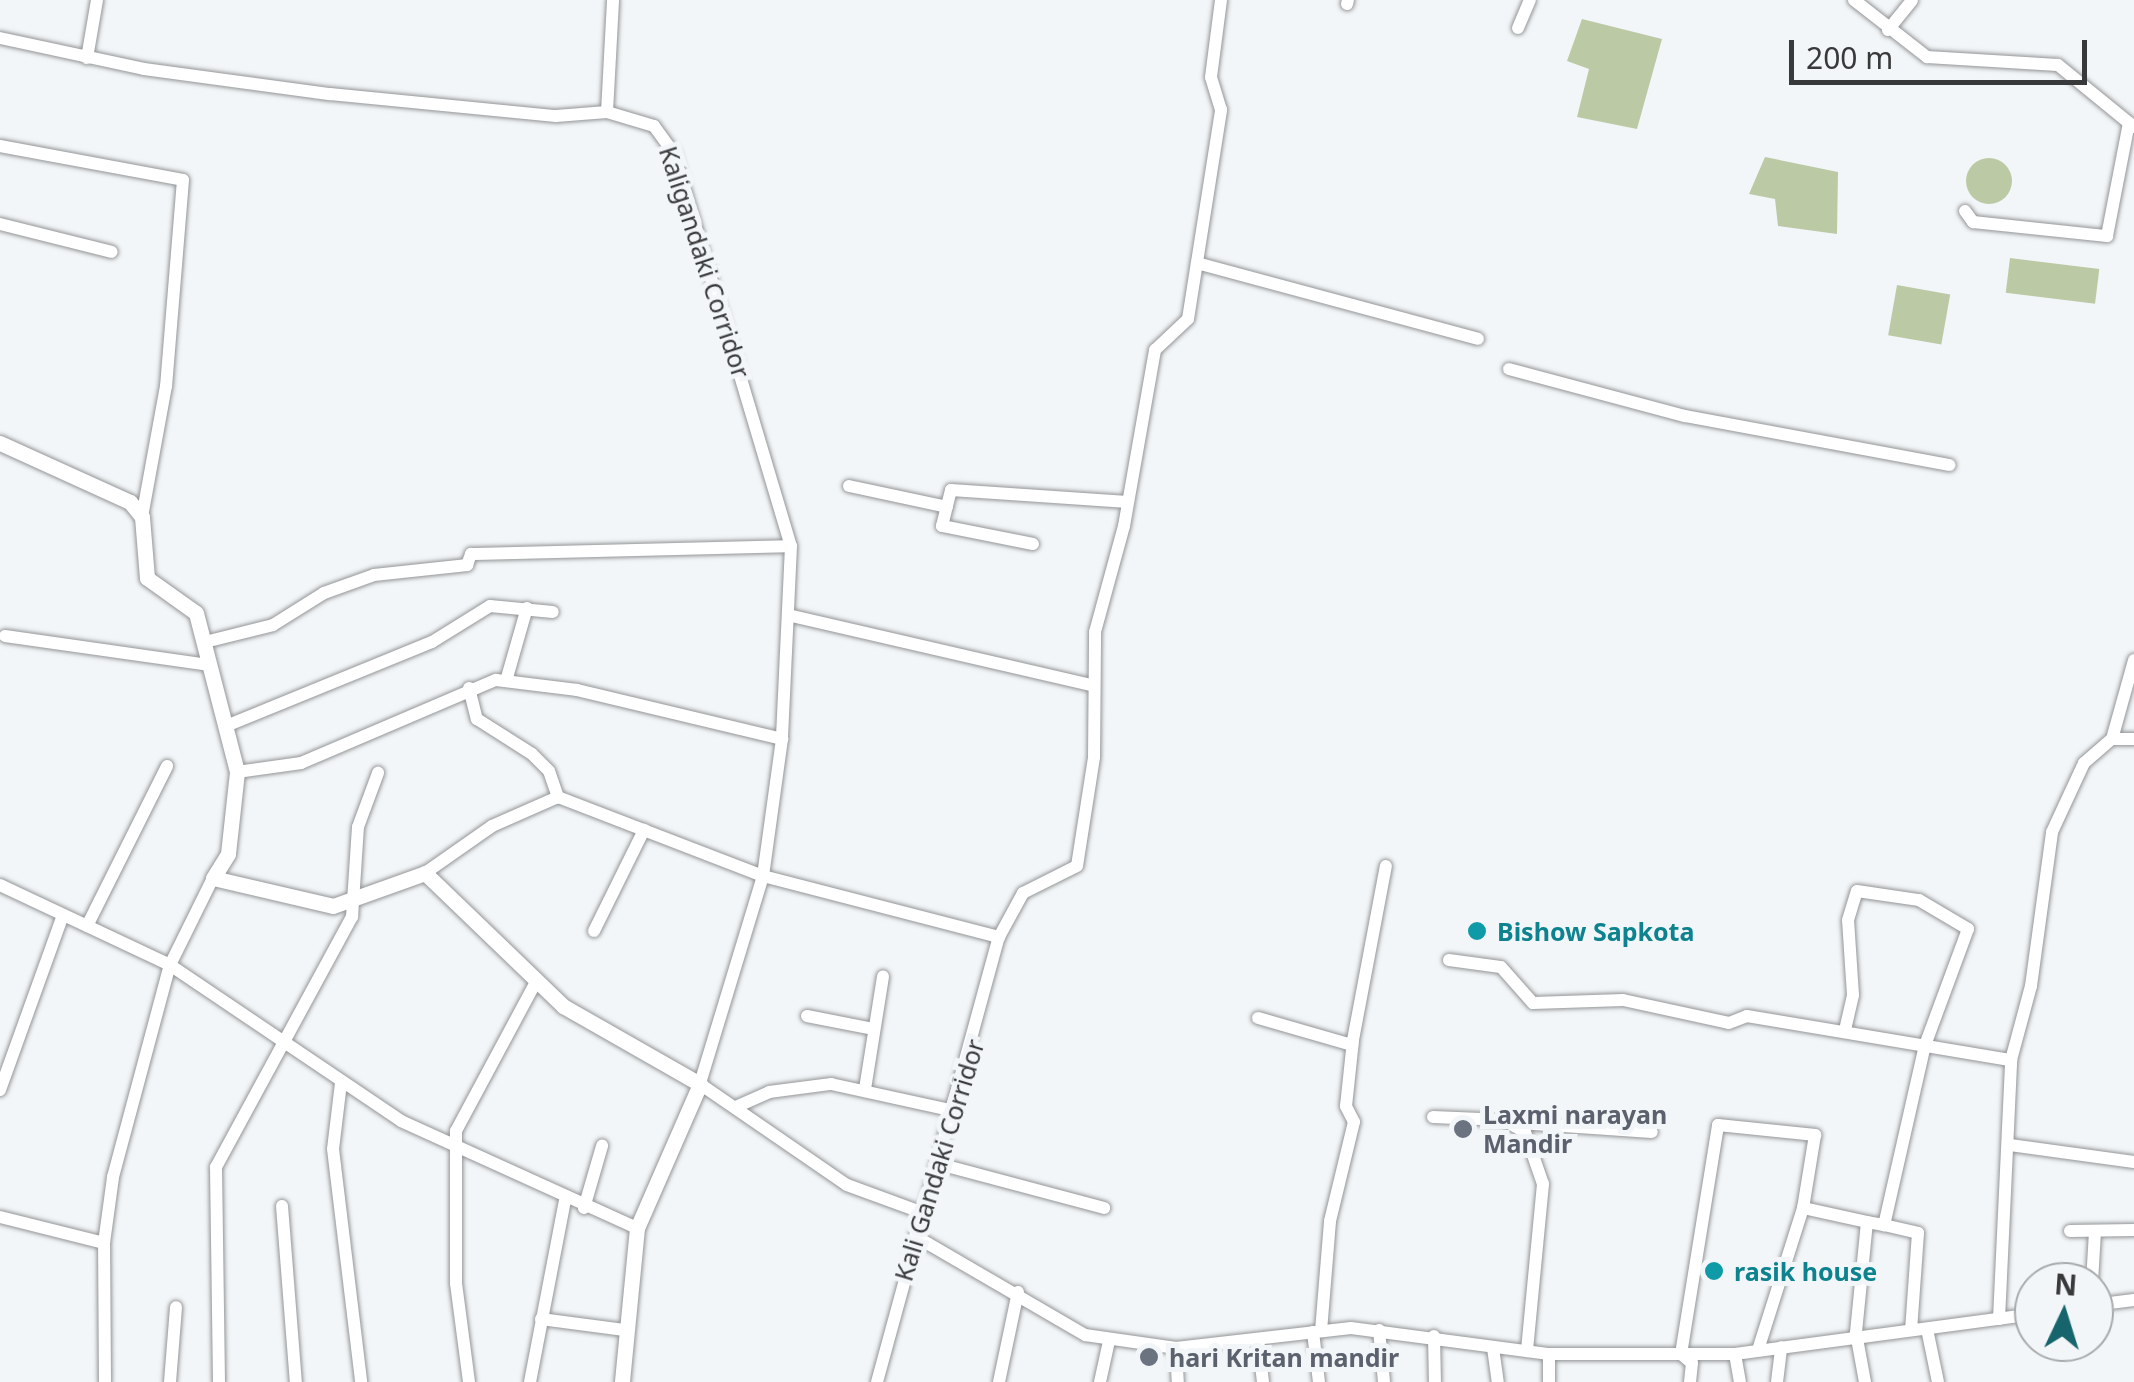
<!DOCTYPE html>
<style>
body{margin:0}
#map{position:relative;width:2134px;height:1382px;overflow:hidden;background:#f3f6f8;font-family:"Noto Sans",sans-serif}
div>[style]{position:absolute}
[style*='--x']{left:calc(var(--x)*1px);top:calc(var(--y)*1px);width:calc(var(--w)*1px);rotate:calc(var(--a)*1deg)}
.green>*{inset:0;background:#bbcaa5;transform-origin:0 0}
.round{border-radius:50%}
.roads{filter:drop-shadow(0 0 2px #939597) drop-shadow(0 0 2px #939597)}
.minor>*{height:12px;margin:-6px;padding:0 6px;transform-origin:6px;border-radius:6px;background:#fff}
.major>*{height:15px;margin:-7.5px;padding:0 7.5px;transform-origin:7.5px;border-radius:7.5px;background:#fff}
.dots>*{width:28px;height:28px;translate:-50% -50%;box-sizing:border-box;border:5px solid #f3f6f8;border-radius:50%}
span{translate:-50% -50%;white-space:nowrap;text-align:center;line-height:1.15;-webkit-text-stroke:10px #f3f6f8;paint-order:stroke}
.street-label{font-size:25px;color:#38393a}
.culture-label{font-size:25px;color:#0d838f;font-weight:700}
.left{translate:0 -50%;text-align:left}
.worship-label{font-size:25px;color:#5b616d;font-weight:700}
.north{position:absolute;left:2014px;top:1262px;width:100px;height:100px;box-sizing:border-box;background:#f3f6f8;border:2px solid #a8aaac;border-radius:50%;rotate:4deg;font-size:28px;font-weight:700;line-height:40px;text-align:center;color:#38393a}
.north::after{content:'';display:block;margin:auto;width:35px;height:45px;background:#16646c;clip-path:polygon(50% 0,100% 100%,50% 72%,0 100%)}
.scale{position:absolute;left:1789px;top:40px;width:298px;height:45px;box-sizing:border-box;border:5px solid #38393a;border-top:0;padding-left:12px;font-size:30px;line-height:35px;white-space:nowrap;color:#38393a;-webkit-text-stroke:8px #f3f6f8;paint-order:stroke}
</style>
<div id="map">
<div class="green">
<i style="clip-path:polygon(1582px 19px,1662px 39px,1637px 129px,1577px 117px,1589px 69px,1567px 61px)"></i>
<i style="clip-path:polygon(1765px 157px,1838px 172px,1837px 234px,1778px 226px,1775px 199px,1749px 194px)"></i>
<i class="round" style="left:1966px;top:158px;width:46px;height:46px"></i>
<i style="left:2010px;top:258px;width:90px;height:35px;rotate:7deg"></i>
<i style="left:1897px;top:285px;width:54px;height:51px;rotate:10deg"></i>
</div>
<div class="roads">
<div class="minor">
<i style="--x:1854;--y:0;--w:93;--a:38"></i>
<i style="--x:1927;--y:57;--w:131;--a:3.5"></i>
<i style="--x:2058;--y:65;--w:98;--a:39.2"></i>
<i style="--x:1347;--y:4;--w:4;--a:-76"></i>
<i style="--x:1518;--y:28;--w:30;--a:-67"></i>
<i style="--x:1888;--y:30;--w:38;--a:-51"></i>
<i style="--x:0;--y:38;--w:147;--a:12.1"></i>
<i style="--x:144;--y:69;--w:188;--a:7.7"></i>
<i style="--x:330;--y:94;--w:227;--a:5.6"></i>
<i style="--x:556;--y:116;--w:51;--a:-4.5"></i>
<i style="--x:607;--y:112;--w:49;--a:16.6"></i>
<i style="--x:654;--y:126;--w:34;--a:54"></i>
<i style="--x:674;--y:154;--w:409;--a:73.4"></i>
<i style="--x:791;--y:546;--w:193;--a:92.7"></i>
<i style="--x:782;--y:739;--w:138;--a:97.9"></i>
<i style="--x:763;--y:876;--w:244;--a:14.5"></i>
<i style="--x:87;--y:58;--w:59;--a:-80.2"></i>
<i style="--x:607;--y:112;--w:112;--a:-86.9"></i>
<i style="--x:0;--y:146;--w:186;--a:10.5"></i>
<i style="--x:183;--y:180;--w:207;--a:94.7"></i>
<i style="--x:166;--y:386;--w:133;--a:100.4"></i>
<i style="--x:1965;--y:211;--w:14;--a:54"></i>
<i style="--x:1973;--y:222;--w:135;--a:6"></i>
<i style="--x:2107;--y:236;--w:115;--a:-79"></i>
<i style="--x:0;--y:224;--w:115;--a:14"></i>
<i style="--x:1197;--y:263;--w:291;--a:15.1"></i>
<i style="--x:1509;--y:369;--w:182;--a:15"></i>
<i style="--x:1685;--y:416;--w:269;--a:10.5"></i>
<i style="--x:849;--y:486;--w:100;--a:12.1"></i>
<i style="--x:1033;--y:544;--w:93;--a:-168.8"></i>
<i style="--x:942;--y:526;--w:37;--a:-76"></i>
<i style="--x:951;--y:490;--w:177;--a:3.9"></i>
<i style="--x:792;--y:616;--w:308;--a:13"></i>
<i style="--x:5;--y:636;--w:207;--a:8.1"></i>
<i style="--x:205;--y:642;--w:70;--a:-14"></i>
<i style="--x:273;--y:625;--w:60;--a:-32.1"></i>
<i style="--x:324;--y:593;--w:53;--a:-19.8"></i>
<i style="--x:374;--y:575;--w:94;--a:-6.1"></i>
<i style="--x:467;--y:565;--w:12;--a:-70"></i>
<i style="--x:471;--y:554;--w:320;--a:-1.4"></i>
<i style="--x:506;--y:681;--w:76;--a:-74"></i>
<i style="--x:469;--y:688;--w:32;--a:76"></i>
<i style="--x:477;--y:719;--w:65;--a:32.5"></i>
<i style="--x:532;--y:754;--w:24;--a:45"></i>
<i style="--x:549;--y:771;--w:28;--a:71"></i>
<i style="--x:226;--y:726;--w:222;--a:-22.2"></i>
<i style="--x:432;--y:642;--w:68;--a:-31.8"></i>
<i style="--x:490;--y:606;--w:63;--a:5.4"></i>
<i style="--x:2112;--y:739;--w:22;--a:0"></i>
<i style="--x:237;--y:772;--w:65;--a:-8"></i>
<i style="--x:301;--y:763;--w:212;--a:-23.1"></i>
<i style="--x:496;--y:680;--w:82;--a:7"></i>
<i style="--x:577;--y:690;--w:211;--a:13.4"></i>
<i style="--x:425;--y:873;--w:82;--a:-35"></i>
<i style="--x:492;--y:826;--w:72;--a:-23.7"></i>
<i style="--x:558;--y:797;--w:220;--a:21.1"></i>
<i style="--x:763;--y:876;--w:217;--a:106.9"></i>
<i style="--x:700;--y:1084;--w:178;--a:34.5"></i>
<i style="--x:847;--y:1185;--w:81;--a:20.2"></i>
<i style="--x:0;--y:885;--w:188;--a:25.2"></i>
<i style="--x:170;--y:965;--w:279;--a:34"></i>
<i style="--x:401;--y:1121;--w:259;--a:24.4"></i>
<i style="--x:87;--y:926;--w:179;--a:-63.4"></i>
<i style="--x:594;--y:931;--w:113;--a:-63.7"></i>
<i style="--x:1449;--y:960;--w:52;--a:7.7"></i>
<i style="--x:1501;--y:967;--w:48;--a:48.4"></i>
<i style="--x:1533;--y:1003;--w:90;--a:-1.9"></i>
<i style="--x:1623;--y:1000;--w:108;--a:12.2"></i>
<i style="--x:1729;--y:1023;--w:19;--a:-21"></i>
<i style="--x:1747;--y:1016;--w:268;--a:9.5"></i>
<i style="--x:807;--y:1016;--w:67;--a:11.1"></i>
<i style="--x:1258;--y:1018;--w:98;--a:16"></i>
<i style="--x:1845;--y:1030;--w:36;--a:-77"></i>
<i style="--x:1853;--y:995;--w:75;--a:-93.8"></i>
<i style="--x:1848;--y:920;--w:30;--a:-73"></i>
<i style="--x:1857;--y:891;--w:63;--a:8.3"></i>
<i style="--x:1919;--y:900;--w:57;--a:30.6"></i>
<i style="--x:1968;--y:929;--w:124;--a:110.3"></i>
<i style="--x:1925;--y:1045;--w:185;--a:102.8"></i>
<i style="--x:1884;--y:1225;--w:17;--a:-170"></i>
<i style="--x:1867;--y:1222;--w:112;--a:95.7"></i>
<i style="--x:1856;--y:1333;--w:50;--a:79.6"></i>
<i style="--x:341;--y:1083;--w:66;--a:96.9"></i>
<i style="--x:333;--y:1149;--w:235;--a:83.1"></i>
<i style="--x:865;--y:1089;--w:114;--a:-80.9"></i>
<i style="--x:0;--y:1090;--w:186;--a:-70.2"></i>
<i style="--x:738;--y:1106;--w:34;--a:-24"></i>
<i style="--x:769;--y:1092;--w:63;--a:-7.4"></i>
<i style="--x:831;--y:1084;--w:127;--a:12.3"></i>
<i style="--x:1433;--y:1117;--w:71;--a:2.4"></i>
<i style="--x:1504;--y:1120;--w:24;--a:30"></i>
<i style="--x:1525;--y:1132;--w:55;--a:70.9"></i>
<i style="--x:1543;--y:1184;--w:168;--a:95.5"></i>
<i style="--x:1520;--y:1123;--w:132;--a:3.9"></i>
<i style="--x:2010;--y:1145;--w:125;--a:7.8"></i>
<i style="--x:939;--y:1164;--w:171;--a:14.9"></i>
<i style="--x:282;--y:1206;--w:177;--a:85.5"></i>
<i style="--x:584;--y:1208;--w:65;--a:-73.8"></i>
<i style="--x:0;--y:1217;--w:107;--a:14"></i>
<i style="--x:1884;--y:1225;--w:35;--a:13"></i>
<i style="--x:1918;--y:1233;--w:97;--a:94.1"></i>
<i style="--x:2070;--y:1231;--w:64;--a:-0.9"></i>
<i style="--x:915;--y:1236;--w:197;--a:30.2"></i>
<i style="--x:1085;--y:1335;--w:92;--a:8.1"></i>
<i style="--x:1176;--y:1348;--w:176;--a:-6.5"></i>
<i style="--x:1351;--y:1328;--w:200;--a:7.5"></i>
<i style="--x:1549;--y:1354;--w:186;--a:0"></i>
<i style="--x:1735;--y:1354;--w:302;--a:-7.6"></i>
<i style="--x:2092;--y:1282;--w:50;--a:-86.6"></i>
<i style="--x:2094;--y:1305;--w:40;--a:-7.1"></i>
<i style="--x:541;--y:1319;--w:84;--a:7.5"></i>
<i style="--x:1999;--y:1319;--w:259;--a:-87.3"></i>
<i style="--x:2011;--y:1060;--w:77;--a:-74.9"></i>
<i style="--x:2031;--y:986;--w:155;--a:-82.2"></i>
<i style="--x:2052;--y:832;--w:76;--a:-65.1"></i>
<i style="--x:2084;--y:763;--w:37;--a:-41"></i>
<i style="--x:2112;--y:739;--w:82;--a:-74.4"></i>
<i style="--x:1927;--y:1329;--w:54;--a:78.3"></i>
<i style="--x:1379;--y:1330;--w:52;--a:84.5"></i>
<i style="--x:1321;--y:1331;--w:110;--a:-85.3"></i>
<i style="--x:1330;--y:1221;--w:102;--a:-76.4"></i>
<i style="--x:1354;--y:1122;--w:18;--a:-117"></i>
<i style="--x:1346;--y:1106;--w:66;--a:-83.9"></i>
<i style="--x:1353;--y:1040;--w:177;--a:-79.3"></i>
<i style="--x:1313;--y:1332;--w:50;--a:83.2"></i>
<i style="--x:1434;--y:1336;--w:46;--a:88.8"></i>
<i style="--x:1258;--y:1339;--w:43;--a:83.4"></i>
<i style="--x:1176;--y:1348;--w:34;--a:87"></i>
<i style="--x:1493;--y:1348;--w:34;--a:82"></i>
<i style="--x:1758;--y:1350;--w:149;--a:-72.4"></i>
<i style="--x:1735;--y:1354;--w:28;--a:80"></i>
<i style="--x:105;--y:1382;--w:139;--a:-90.4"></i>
<i style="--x:104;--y:1243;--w:67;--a:-82.2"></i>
<i style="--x:113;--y:1177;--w:220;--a:-75"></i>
<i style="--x:170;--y:965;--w:97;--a:-63.7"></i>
<i style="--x:170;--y:1382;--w:75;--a:-85.4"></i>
<i style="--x:219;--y:1382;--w:215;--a:-90.8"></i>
<i style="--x:216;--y:1167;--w:285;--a:-61.5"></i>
<i style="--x:352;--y:917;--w:90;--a:-86.2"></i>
<i style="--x:358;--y:827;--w:58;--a:-69.7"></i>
<i style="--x:469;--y:1382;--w:100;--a:-97.5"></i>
<i style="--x:456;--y:1283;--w:152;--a:-90"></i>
<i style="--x:456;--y:1131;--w:171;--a:-61.8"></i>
<i style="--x:530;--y:1382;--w:184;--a:-79.1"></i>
<i style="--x:877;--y:1382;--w:461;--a:-74.7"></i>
<i style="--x:999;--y:937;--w:50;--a:-61.4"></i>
<i style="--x:1023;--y:893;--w:60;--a:-26.6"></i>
<i style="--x:1077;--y:866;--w:110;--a:-81.1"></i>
<i style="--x:1094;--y:757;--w:125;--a:-89.5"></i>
<i style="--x:1095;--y:632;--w:110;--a:-74.7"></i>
<i style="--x:1124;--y:526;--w:179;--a:-80"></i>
<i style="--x:1155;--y:350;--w:45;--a:-43.2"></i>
<i style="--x:1188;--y:319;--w:212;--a:-81"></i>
<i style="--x:1221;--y:110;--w:34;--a:-107"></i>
<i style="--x:1211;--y:77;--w:78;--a:-82.6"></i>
<i style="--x:999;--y:1382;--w:92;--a:-78.1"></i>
<i style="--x:1100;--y:1382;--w:42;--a:-77.6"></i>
<i style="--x:1549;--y:1382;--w:28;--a:-90"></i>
<i style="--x:1690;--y:1382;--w:19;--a:-84"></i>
<i style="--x:1692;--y:1363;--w:14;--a:-141"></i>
<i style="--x:1681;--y:1354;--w:232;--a:-80.8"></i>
<i style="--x:1718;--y:1125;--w:98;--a:5.9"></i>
<i style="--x:1815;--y:1135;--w:74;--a:99.3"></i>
<i style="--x:1803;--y:1208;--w:66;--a:12.3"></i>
<i style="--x:1777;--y:1382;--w:35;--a:-83"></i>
</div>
<div class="major">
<i style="--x:0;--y:443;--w:143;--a:24.4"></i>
<i style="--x:130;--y:502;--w:19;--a:51"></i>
<i style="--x:142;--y:517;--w:61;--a:85.3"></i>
<i style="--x:147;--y:578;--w:60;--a:35.5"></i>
<i style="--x:196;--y:613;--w:164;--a:75.5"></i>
<i style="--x:237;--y:772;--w:82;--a:96.3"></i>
<i style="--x:228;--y:854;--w:28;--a:122"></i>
<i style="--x:213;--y:878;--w:123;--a:13.1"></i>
<i style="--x:333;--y:906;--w:98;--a:-19.7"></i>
<i style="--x:425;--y:873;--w:192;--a:43.9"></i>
<i style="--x:563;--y:1006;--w:158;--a:29.7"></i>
<i style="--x:700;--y:1084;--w:157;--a:113.6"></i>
<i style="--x:637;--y:1228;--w:155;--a:95.6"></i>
</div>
</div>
<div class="dots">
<i style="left:1477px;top:931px;background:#0f9aa8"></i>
<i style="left:1463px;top:1129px;background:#6b7280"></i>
<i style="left:1714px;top:1271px;background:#0f9aa8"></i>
<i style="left:1149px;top:1357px;background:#6b7280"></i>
</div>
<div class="street-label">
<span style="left:705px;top:262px;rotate:72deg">Kaligandaki Corridor</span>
<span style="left:939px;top:1160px;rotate:-73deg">Kali Gandaki Corridor</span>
</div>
<div class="culture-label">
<span class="left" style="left:1497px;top:931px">Bishow Sapkota</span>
<span class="left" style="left:1734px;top:1271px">rasik house</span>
</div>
<div class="worship-label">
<span class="left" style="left:1483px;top:1129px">Laxmi narayan<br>Mandir</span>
<span class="left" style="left:1169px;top:1357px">hari Kritan mandir</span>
</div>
<div class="north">N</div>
<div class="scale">200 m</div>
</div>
